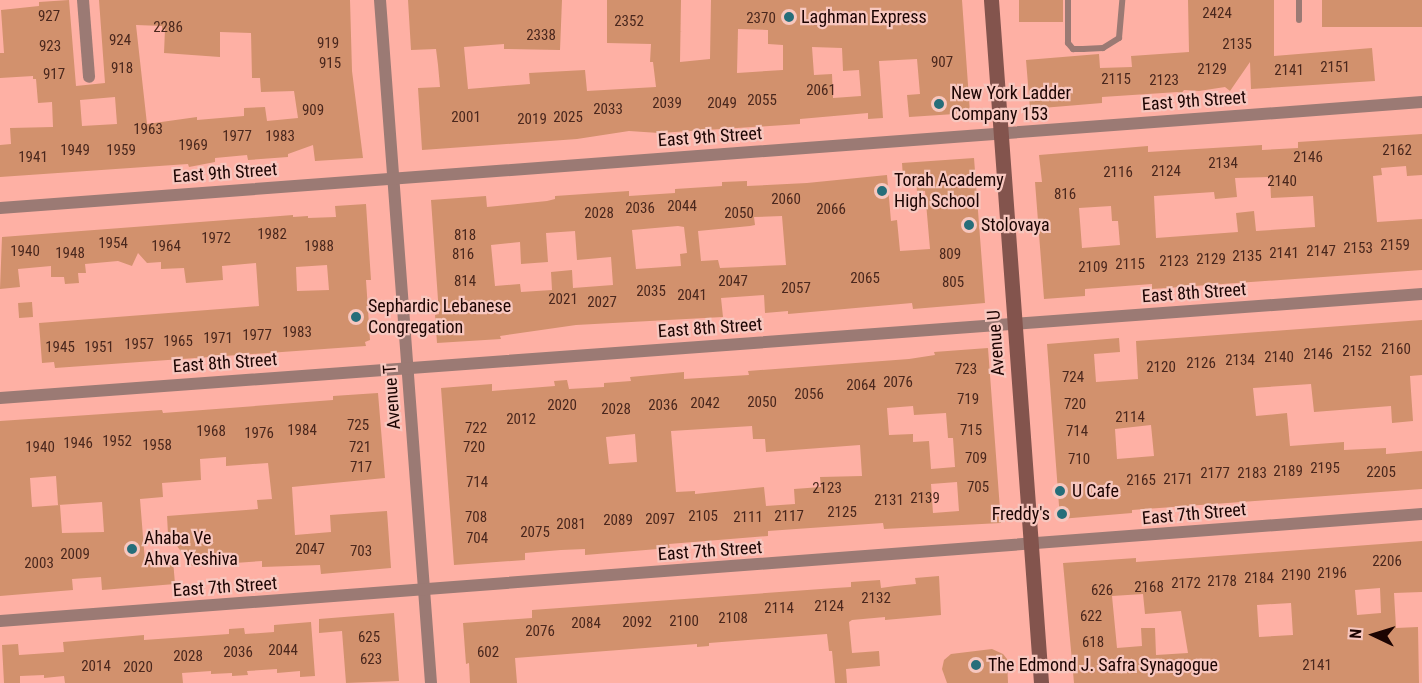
<!DOCTYPE html>
<style>
body{margin:0}
#map{position:relative;width:1422px;height:683px;overflow:hidden;background:#feb0a4;font-family:"Roboto Condensed",sans-serif}
div>[style]{position:absolute}
[style*='--x']{left:calc(var(--x)*1px);top:calc(var(--y)*1px);width:calc(var(--w)*1px);rotate:calc(var(--a)*1deg)}
.building>*{inset:0;background:#d2916d;transform-origin:0 0}
.lane>*{height:6px;margin:-3px;padding:0 3px;transform-origin:3px;border-radius:3px;background:#9b7a74}
.street>*{height:12px;margin:-6px;padding:0 6px;transform-origin:6px;border-radius:6px;background:#9b7a74}
.secondary>*{height:15px;margin:-7.5px;padding:0 7.5px;transform-origin:7.5px;border-radius:7.5px;background:#83544d}
.dots>*{width:16px;height:16px;translate:-50% -50%;box-sizing:border-box;border:3px solid #f7c7bf;border-radius:50%}
span{translate:-50% -50%;white-space:nowrap;text-align:center;line-height:1.15;-webkit-text-stroke:4.5px #f7c7bf;paint-order:stroke}
.number-label{font-size:15px;color:#4a271d}
.number-label span{-webkit-text-stroke-width:0}
.poi-label{font-size:18px;color:#1c0402}
.left{translate:0 -50%;text-align:left}
.right{translate:-100% -50%;text-align:right}
.street-label{font-size:18px;color:#1c0402}
.north{position:absolute;left:1344px;top:605px;width:60px;height:60px;-webkit-text-stroke:4px #f7c7bf;paint-order:stroke;rotate:274deg;font-size:16px;font-weight:700;line-height:24px;text-align:center;color:#1c0402}
.north::after{content:'';display:block;margin:auto;width:21px;height:27px;background:#1c0402;clip-path:polygon(50% 0,100% 100%,50% 72%,0 100%)}
</style>
<div id="map">
<div class="building">
<i style="clip-path:polygon(evenodd,69px 0,76px 86px,105px 83px,99px 0,350px 0,352px 71px,363px 158px,315px 161px,313px 145px,288px 154px,288px 157px,248px 160px,247px 155px,215px 158px,215px 162px,189px 167px,188px 164px,0 177px,0 145px,11px 144px,10px 128px,53px 127px,52px 102px,38px 103px,36px 79px,33px 79px,33px 76px,0 78px,0 53px,4px 53px,1px 10px,39px 6px,39px 2px,69px 0,136px 25px,162px 26px,162px 29px,165px 29px,164px 53px,220px 57px,220px 32px,251px 33px,252px 78px,260px 78px,261px 92px,294px 91px,298px 118px,267px 121px,265px 107px,244px 108px,244px 116px,197px 120px,197px 117px,147px 124px,136px 25px,69px 0,115px 97px,117px 124px,82px 126px,80px 100px,115px 97px)"></i>
<i style="clip-path:polygon(evenodd,408px 0,562px 0,560px 50px,504px 49px,504px 44px,464px 47px,468px 89px,530px 84px,529px 73px,585px 70px,587px 91px,656px 87px,653px 62px,650px 62px,651px 44px,607px 43px,607px 0,681px 0,680px 62px,710px 59px,711px 0,962px 0,970px 113px,909px 117px,907px 95px,920px 94px,917px 59px,879px 61px,883px 118px,868px 119px,868px 113px,800px 119px,800px 124px,659px 133px,629px 131px,577px 139px,422px 150px,418px 88px,440px 87px,438px 65px,436px 49px,411px 50px,408px 0,738px 29px,768px 30px,768px 44px,783px 45px,783px 70px,737px 73px,738px 29px,408px 0,812px 47px,842px 48px,843px 71px,859px 70px,861px 96px,833px 98px,832px 74px,814px 75px,812px 47px)"></i>
<i style="left:1019px;top:0;width:44px;height:22px"></i>
<i style="clip-path:polygon(1188px 0,1274px 0,1274px 56px,1372px 48px,1375px 81px,1251px 89px,1250px 62px,1230px 91px,1225px 87px,1199px 91px,1184px 90px,1181px 94px,1178px 92px,1102px 97px,1102px 103px,1030px 109px,1026px 60px,1099px 54px,1100px 68px,1132px 67px,1131px 56px,1189px 52px)"></i>
<i style="left:1322px;top:0;width:100px;height:27px"></i>
<i style="clip-path:polygon(evenodd,1422px 134px,1422px 175px,1407px 176px,1406px 166px,1381px 168px,1382px 175px,1373px 176px,1377px 222px,1422px 219px,1422px 270px,1152px 289px,1152px 284px,1085px 289px,1085px 296px,1044px 299px,1035px 182px,1042px 182px,1039px 155px,1148px 146px,1148px 152px,1262px 145px,1262px 150px,1298px 148px,1298px 142px,1422px 134px,1270px 177px,1271px 198px,1313px 196px,1315px 227px,1256px 231px,1254px 211px,1236px 213px,1238px 232px,1156px 238px,1154px 196px,1214px 192px,1215px 199px,1237px 197px,1235px 178px,1270px 177px,1422px 134px,1111px 206px,1112px 221px,1118px 221px,1120px 245px,1082px 248px,1079px 208px,1111px 206px)"></i>
<i style="clip-path:polygon(evenodd,974px 158px,985px 303px,913px 309px,912px 303px,788px 314px,788px 311px,765px 313px,764px 295px,721px 298px,723px 317px,576px 325px,500px 336px,501px 339px,437px 343px,435px 315px,439px 314px,431px 200px,486px 196px,487px 207px,547px 201px,555px 199px,555px 196px,629px 191px,629px 196px,675px 193px,675px 189px,722px 186px,722px 182px,747px 181px,747px 186px,807px 183px,887px 175px,891px 221px,897px 220px,900px 251px,930px 249px,925px 191px,917px 192px,916px 177px,903px 178px,902px 163px,974px 158px,782px 216px,786px 265px,720px 268px,718px 260px,701px 261px,698px 231px,750px 226px,755px 225px,754px 217px,782px 216px,974px 158px,678px 226px,684px 227px,687px 253px,680px 254px,681px 266px,636px 269px,632px 230px,678px 226px,974px 158px,575px 231px,577px 260px,611px 257px,613px 285px,573px 288px,572px 270px,551px 272px,552px 290px,521px 292px,520px 284px,495px 286px,491px 245px,520px 242px,521px 264px,548px 262px,546px 233px,575px 231px)"></i>
<i style="clip-path:polygon(evenodd,366px 204px,371px 280px,366px 280px,370px 340px,365px 342px,366px 346px,55px 368px,54px 362px,42px 363px,39px 323px,259px 306px,256px 263px,222px 266px,223px 280px,186px 283px,184px 268px,161px 269px,161px 262px,147px 263px,138px 253px,132px 266px,118px 261px,85px 264px,86px 273px,78px 273px,79px 283px,65px 284px,64px 277px,51px 277px,51px 266px,18px 269px,20px 287px,0 289px,2px 237px,293px 215px,293px 217px,308px 216px,308px 218px,336px 217px,335px 206px,366px 204px,327px 265px,329px 290px,297px 291px,296px 267px,327px 265px)"></i>
<i style="left:32px;top:302px;width:15px;height:14px;rotate:86deg"></i>
<i style="clip-path:polygon(evenodd,1422px 320px,1422px 375px,1410px 376px,1413px 421px,1392px 423px,1391px 406px,1314px 412px,1311px 384px,1253px 388px,1256px 416px,1287px 413px,1290px 446px,1344px 442px,1344px 450px,1386px 448px,1386px 454px,1422px 451px,1422px 489px,1173px 507px,1132px 510px,1132px 513px,1060px 519px,1047px 344px,1119px 338px,1120px 352px,1094px 354px,1096px 382px,1138px 379px,1136px 341px,1422px 320px,1151px 425px,1154px 456px,1117px 459px,1115px 429px,1151px 425px)"></i>
<i style="clip-path:polygon(evenodd,988px 348px,1001px 523px,884px 529px,883px 523px,796px 529px,768px 531px,768px 536px,669px 544px,670px 548px,585px 555px,585px 549px,561px 550px,525px 553px,525px 560px,454px 565px,441px 388px,492px 384px,492px 391px,555px 386px,554px 381px,567px 380px,569px 389px,604px 387px,604px 383px,631px 381px,630px 377px,684px 372px,684px 379px,749px 375px,748px 371px,909px 359px,935px 355px,934px 352px,988px 348px,913px 406px,914px 415px,946px 413px,948px 438px,953px 438px,955px 467px,931px 469px,929px 441px,913px 442px,913px 434px,889px 435px,887px 408px,913px 406px,988px 348px,752px 426px,753px 439px,765px 439px,766px 452px,860px 445px,862px 476px,820px 477px,821px 487px,794px 489px,795px 504px,766px 506px,764px 487px,695px 494px,695px 491px,676px 492px,671px 431px,752px 426px,988px 348px,635px 434px,637px 462px,609px 464px,606px 437px,635px 434px,988px 348px,957px 482px,959px 511px,933px 513px,931px 484px,957px 482px)"></i>
<i style="clip-path:polygon(evenodd,378px 393px,385px 478px,292px 487px,295px 535px,331px 532px,330px 515px,387px 511px,391px 568px,321px 574px,320px 565px,262px 567px,262px 561px,192px 566px,168px 534px,167px 516px,258px 509px,257px 500px,272px 499px,268px 463px,226px 466px,226px 457px,200px 459px,201px 480px,162px 483px,163px 497px,140px 499px,145px 562px,173px 560px,175px 584px,102px 590px,101px 577px,72px 579px,73px 590px,0 596px,0 421px,162px 410px,163px 413px,333px 400px,333px 396px,378px 393px,56px 476px,58px 505px,102px 502px,104px 532px,62px 533px,60px 505px,32px 507px,30px 478px,56px 476px)"></i>
<i style="clip-path:polygon(evenodd,1422px 541px,1422px 592px,1394px 593px,1396px 628px,1418px 627px,1419px 683px,1074px 683px,1063px 563px,1136px 558px,1136px 562px,1422px 541px,1380px 588px,1381px 613px,1357px 615px,1355px 590px,1380px 588px,1422px 541px,1143px 594px,1145px 614px,1181px 611px,1188px 653px,1156px 655px,1155px 628px,1141px 628px,1142px 646px,1117px 648px,1112px 596px,1143px 594px,1422px 541px,1291px 603px,1293px 635px,1259px 637px,1257px 605px,1291px 603px)"></i>
<i style="clip-path:polygon(939px 576px,941px 615px,885px 620px,885px 617px,852px 620px,849px 622px,852px 653px,879px 651px,880px 666px,846px 669px,847px 683px,835px 683px,832px 651px,829px 651px,827px 634px,709px 643px,709px 646px,697px 647px,697px 644px,515px 658px,517px 683px,470px 683px,469px 663px,466px 664px,463px 623px,532px 618px,532px 610px,835px 588px,851px 587px,851px 582px,880px 580px,881px 588px,895px 586px,916px 584px,915px 578px)"></i>
<i style="clip-path:polygon(394px 613px,399px 681px,346px 683px,342px 631px,319px 633px,319px 619px)"></i>
<i style="clip-path:polygon(311px 622px,315px 676px,300px 677px,300px 671px,277px 673px,277px 669px,247px 671px,248px 675px,232px 676px,232px 673px,211px 674px,211px 671px,182px 673px,183px 683px,65px 683px,64px 676px,44px 678px,44px 675px,20px 676px,20px 683px,4px 683px,2px 645px,18px 644px,19px 655px,64px 652px,63px 642px,144px 635px,144px 640px,229px 634px,229px 629px,244px 628px,245px 634px,274px 632px,274px 625px)"></i>
<i style="clip-path:polygon(992px 649px,1003px 654px,1007px 659px,1008px 683px,947px 683px,942px 669px,944px 660px,951px 654px)"></i>
</div>
<div class="lane">
<i style="--x:1068;--y:0;--w:43;--a:90"></i>
<i style="--x:1068;--y:43;--w:8;--a:50"></i>
<i style="--x:1073;--y:49;--w:10;--a:0"></i>
<i style="--x:1083;--y:49;--w:20;--a:-3"></i>
<i style="--x:1103;--y:48;--w:19;--a:-32"></i>
<i style="--x:1119;--y:38;--w:38;--a:-85"></i>
<i style="--x:1299;--y:20;--w:20;--a:-90"></i>
</div>
<div class="street">
<i style="--x:83;--y:0;--w:77;--a:85.5"></i>
<i style="--x:380;--y:0;--w:685;--a:85.73"></i>
<i style="--x:0;--y:208;--w:1426;--a:-4.26"></i>
<i style="--x:0;--y:398;--w:1426;--a:-4.18"></i>
<i style="--x:0;--y:621;--w:1426;--a:-4.3"></i>
</div>
<div class="secondary">
<i style="--x:991;--y:0;--w:685;--a:85.81"></i>
</div>
<div class="dots">
<i style="left:789px;top:17px;background:#266e7a"></i>
<i style="left:939px;top:104px;background:#266e7a"></i>
<i style="left:882px;top:191px;background:#266e7a"></i>
<i style="left:969px;top:225px;background:#266e7a"></i>
<i style="left:356px;top:317px;background:#266e7a"></i>
<i style="left:1060px;top:491px;background:#266e7a"></i>
<i style="left:1062px;top:514px;background:#266e7a"></i>
<i style="left:132px;top:549px;background:#266e7a"></i>
<i style="left:976px;top:665px;background:#266e7a"></i>
</div>
<div class="number-label">
<span style="left:1217px;top:14px">2424</span>
<span style="left:49px;top:17px">927</span>
<span style="left:761px;top:19px">2370</span>
<span style="left:629px;top:22px">2352</span>
<span style="left:168px;top:28px">2286</span>
<span style="left:541px;top:36px">2338</span>
<span style="left:120px;top:41px">924</span>
<span style="left:328px;top:44px">919</span>
<span style="left:1237px;top:45px">2135</span>
<span style="left:50px;top:47px">923</span>
<span style="left:942px;top:63px">907</span>
<span style="left:330px;top:64px">915</span>
<span style="left:1335px;top:68px">2151</span>
<span style="left:122px;top:69px">918</span>
<span style="left:1212px;top:70px">2129</span>
<span style="left:1289px;top:71px">2141</span>
<span style="left:54px;top:75px">917</span>
<span style="left:1116px;top:80px">2115</span>
<span style="left:1164px;top:81px">2123</span>
<span style="left:821px;top:91px">2061</span>
<span style="left:762px;top:101px">2055</span>
<span style="left:667px;top:104px">2039</span>
<span style="left:722px;top:104px">2049</span>
<span style="left:608px;top:110px">2033</span>
<span style="left:313px;top:111px">909</span>
<span style="left:466px;top:118px">2001</span>
<span style="left:568px;top:118px">2025</span>
<span style="left:532px;top:120px">2019</span>
<span style="left:148px;top:130px">1963</span>
<span style="left:237px;top:137px">1977</span>
<span style="left:280px;top:137px">1983</span>
<span style="left:193px;top:146px">1969</span>
<span style="left:75px;top:151px">1949</span>
<span style="left:121px;top:151px">1959</span>
<span style="left:1397px;top:151px">2162</span>
<span style="left:33px;top:158px">1941</span>
<span style="left:1308px;top:158px">2146</span>
<span style="left:1223px;top:164px">2134</span>
<span style="left:1166px;top:172px">2124</span>
<span style="left:1118px;top:173px">2116</span>
<span style="left:1282px;top:182px">2140</span>
<span style="left:1065px;top:195px">816</span>
<span style="left:786px;top:200px">2060</span>
<span style="left:682px;top:207px">2044</span>
<span style="left:640px;top:209px">2036</span>
<span style="left:831px;top:210px">2066</span>
<span style="left:599px;top:214px">2028</span>
<span style="left:739px;top:214px">2050</span>
<span style="left:272px;top:235px">1982</span>
<span style="left:465px;top:236px">818</span>
<span style="left:216px;top:239px">1972</span>
<span style="left:113px;top:244px">1954</span>
<span style="left:1395px;top:246px">2159</span>
<span style="left:166px;top:247px">1964</span>
<span style="left:319px;top:247px">1988</span>
<span style="left:1358px;top:249px">2153</span>
<span style="left:25px;top:252px">1940</span>
<span style="left:1321px;top:252px">2147</span>
<span style="left:70px;top:254px">1948</span>
<span style="left:1284px;top:254px">2141</span>
<span style="left:463px;top:255px">816</span>
<span style="left:950px;top:255px">809</span>
<span style="left:1247px;top:257px">2135</span>
<span style="left:1211px;top:260px">2129</span>
<span style="left:1174px;top:262px">2123</span>
<span style="left:1130px;top:265px">2115</span>
<span style="left:1093px;top:268px">2109</span>
<span style="left:865px;top:279px">2065</span>
<span style="left:465px;top:282px">814</span>
<span style="left:733px;top:282px">2047</span>
<span style="left:953px;top:283px">805</span>
<span style="left:796px;top:289px">2057</span>
<span style="left:651px;top:292px">2035</span>
<span style="left:692px;top:296px">2041</span>
<span style="left:563px;top:300px">2021</span>
<span style="left:602px;top:303px">2027</span>
<span style="left:297px;top:333px">1983</span>
<span style="left:257px;top:336px">1977</span>
<span style="left:218px;top:339px">1971</span>
<span style="left:178px;top:342px">1965</span>
<span style="left:139px;top:345px">1957</span>
<span style="left:60px;top:348px">1945</span>
<span style="left:99px;top:348px">1951</span>
<span style="left:1396px;top:350px">2160</span>
<span style="left:1357px;top:352px">2152</span>
<span style="left:1318px;top:355px">2146</span>
<span style="left:1279px;top:358px">2140</span>
<span style="left:1240px;top:361px">2134</span>
<span style="left:1201px;top:364px">2126</span>
<span style="left:1161px;top:368px">2120</span>
<span style="left:966px;top:370px">723</span>
<span style="left:1073px;top:378px">724</span>
<span style="left:898px;top:383px">2076</span>
<span style="left:861px;top:386px">2064</span>
<span style="left:809px;top:395px">2056</span>
<span style="left:968px;top:400px">719</span>
<span style="left:762px;top:403px">2050</span>
<span style="left:705px;top:404px">2042</span>
<span style="left:1075px;top:405px">720</span>
<span style="left:562px;top:406px">2020</span>
<span style="left:663px;top:406px">2036</span>
<span style="left:616px;top:410px">2028</span>
<span style="left:1130px;top:418px">2114</span>
<span style="left:521px;top:420px">2012</span>
<span style="left:358px;top:426px">725</span>
<span style="left:476px;top:429px">722</span>
<span style="left:302px;top:431px">1984</span>
<span style="left:971px;top:431px">715</span>
<span style="left:211px;top:432px">1968</span>
<span style="left:1077px;top:432px">714</span>
<span style="left:259px;top:434px">1976</span>
<span style="left:117px;top:442px">1952</span>
<span style="left:78px;top:444px">1946</span>
<span style="left:157px;top:446px">1958</span>
<span style="left:40px;top:448px">1940</span>
<span style="left:360px;top:448px">721</span>
<span style="left:474px;top:448px">720</span>
<span style="left:976px;top:459px">709</span>
<span style="left:1079px;top:460px">710</span>
<span style="left:361px;top:468px">717</span>
<span style="left:1325px;top:469px">2195</span>
<span style="left:1288px;top:472px">2189</span>
<span style="left:1381px;top:473px">2205</span>
<span style="left:1215px;top:474px">2177</span>
<span style="left:1252px;top:474px">2183</span>
<span style="left:1178px;top:480px">2171</span>
<span style="left:1141px;top:481px">2165</span>
<span style="left:477px;top:483px">714</span>
<span style="left:978px;top:488px">705</span>
<span style="left:827px;top:489px">2123</span>
<span style="left:925px;top:499px">2139</span>
<span style="left:889px;top:501px">2131</span>
<span style="left:842px;top:513px">2125</span>
<span style="left:703px;top:517px">2105</span>
<span style="left:789px;top:517px">2117</span>
<span style="left:476px;top:518px">708</span>
<span style="left:748px;top:518px">2111</span>
<span style="left:660px;top:520px">2097</span>
<span style="left:618px;top:521px">2089</span>
<span style="left:571px;top:525px">2081</span>
<span style="left:535px;top:533px">2075</span>
<span style="left:477px;top:539px">704</span>
<span style="left:310px;top:550px">2047</span>
<span style="left:361px;top:552px">703</span>
<span style="left:75px;top:555px">2009</span>
<span style="left:1387px;top:562px">2206</span>
<span style="left:39px;top:564px">2003</span>
<span style="left:1332px;top:574px">2196</span>
<span style="left:1296px;top:576px">2190</span>
<span style="left:1259px;top:579px">2184</span>
<span style="left:1222px;top:582px">2178</span>
<span style="left:1186px;top:584px">2172</span>
<span style="left:1149px;top:588px">2168</span>
<span style="left:1102px;top:591px">626</span>
<span style="left:876px;top:599px">2132</span>
<span style="left:829px;top:607px">2124</span>
<span style="left:779px;top:609px">2114</span>
<span style="left:1091px;top:617px">622</span>
<span style="left:733px;top:619px">2108</span>
<span style="left:684px;top:622px">2100</span>
<span style="left:637px;top:623px">2092</span>
<span style="left:586px;top:624px">2084</span>
<span style="left:540px;top:632px">2076</span>
<span style="left:369px;top:638px">625</span>
<span style="left:1093px;top:643px">618</span>
<span style="left:283px;top:651px">2044</span>
<span style="left:238px;top:653px">2036</span>
<span style="left:488px;top:653px">602</span>
<span style="left:188px;top:657px">2028</span>
<span style="left:371px;top:660px">623</span>
<span style="left:1317px;top:666px">2141</span>
<span style="left:96px;top:667px">2014</span>
<span style="left:138px;top:668px">2020</span>
</div>
<div class="poi-label">
<span class="left" style="left:801px;top:17px">Laghman Express</span>
<span class="left" style="left:951px;top:104px">New York Ladder<br>Company 153</span>
<span class="left" style="left:894px;top:191px">Torah Academy<br>High School</span>
<span class="left" style="left:981px;top:225px">Stolovaya</span>
<span class="left" style="left:368px;top:317px">Sephardic Lebanese<br>Congregation</span>
<span class="left" style="left:1072px;top:491px">U Cafe</span>
<span class="right" style="left:1050px;top:514px">Freddy's</span>
<span class="left" style="left:144px;top:549px">Ahaba Ve<br>Ahva Yeshiva</span>
<span class="left" style="left:988px;top:665px">The Edmond J. Safra Synagogue</span>
</div>
<div class="street-label">
<span style="left:1194px;top:101px;rotate:-4deg">East 9th Street</span>
<span style="left:710px;top:137px;rotate:-4deg">East 9th Street</span>
<span style="left:225px;top:173px;rotate:-4deg">East 9th Street</span>
<span style="left:1194px;top:293px;rotate:-4deg">East 8th Street</span>
<span style="left:710px;top:328px;rotate:-4deg">East 8th Street</span>
<span style="left:996px;top:343px;rotate:-94deg">Avenue U</span>
<span style="left:225px;top:363px;rotate:-4deg">East 8th Street</span>
<span style="left:392px;top:397px;rotate:-94deg">Avenue T</span>
<span style="left:1194px;top:514px;rotate:-5deg">East 7th Street</span>
<span style="left:710px;top:551px;rotate:-4deg">East 7th Street</span>
<span style="left:225px;top:587px;rotate:-4deg">East 7th Street</span>
</div>
<div class="north">N</div>
</div>
